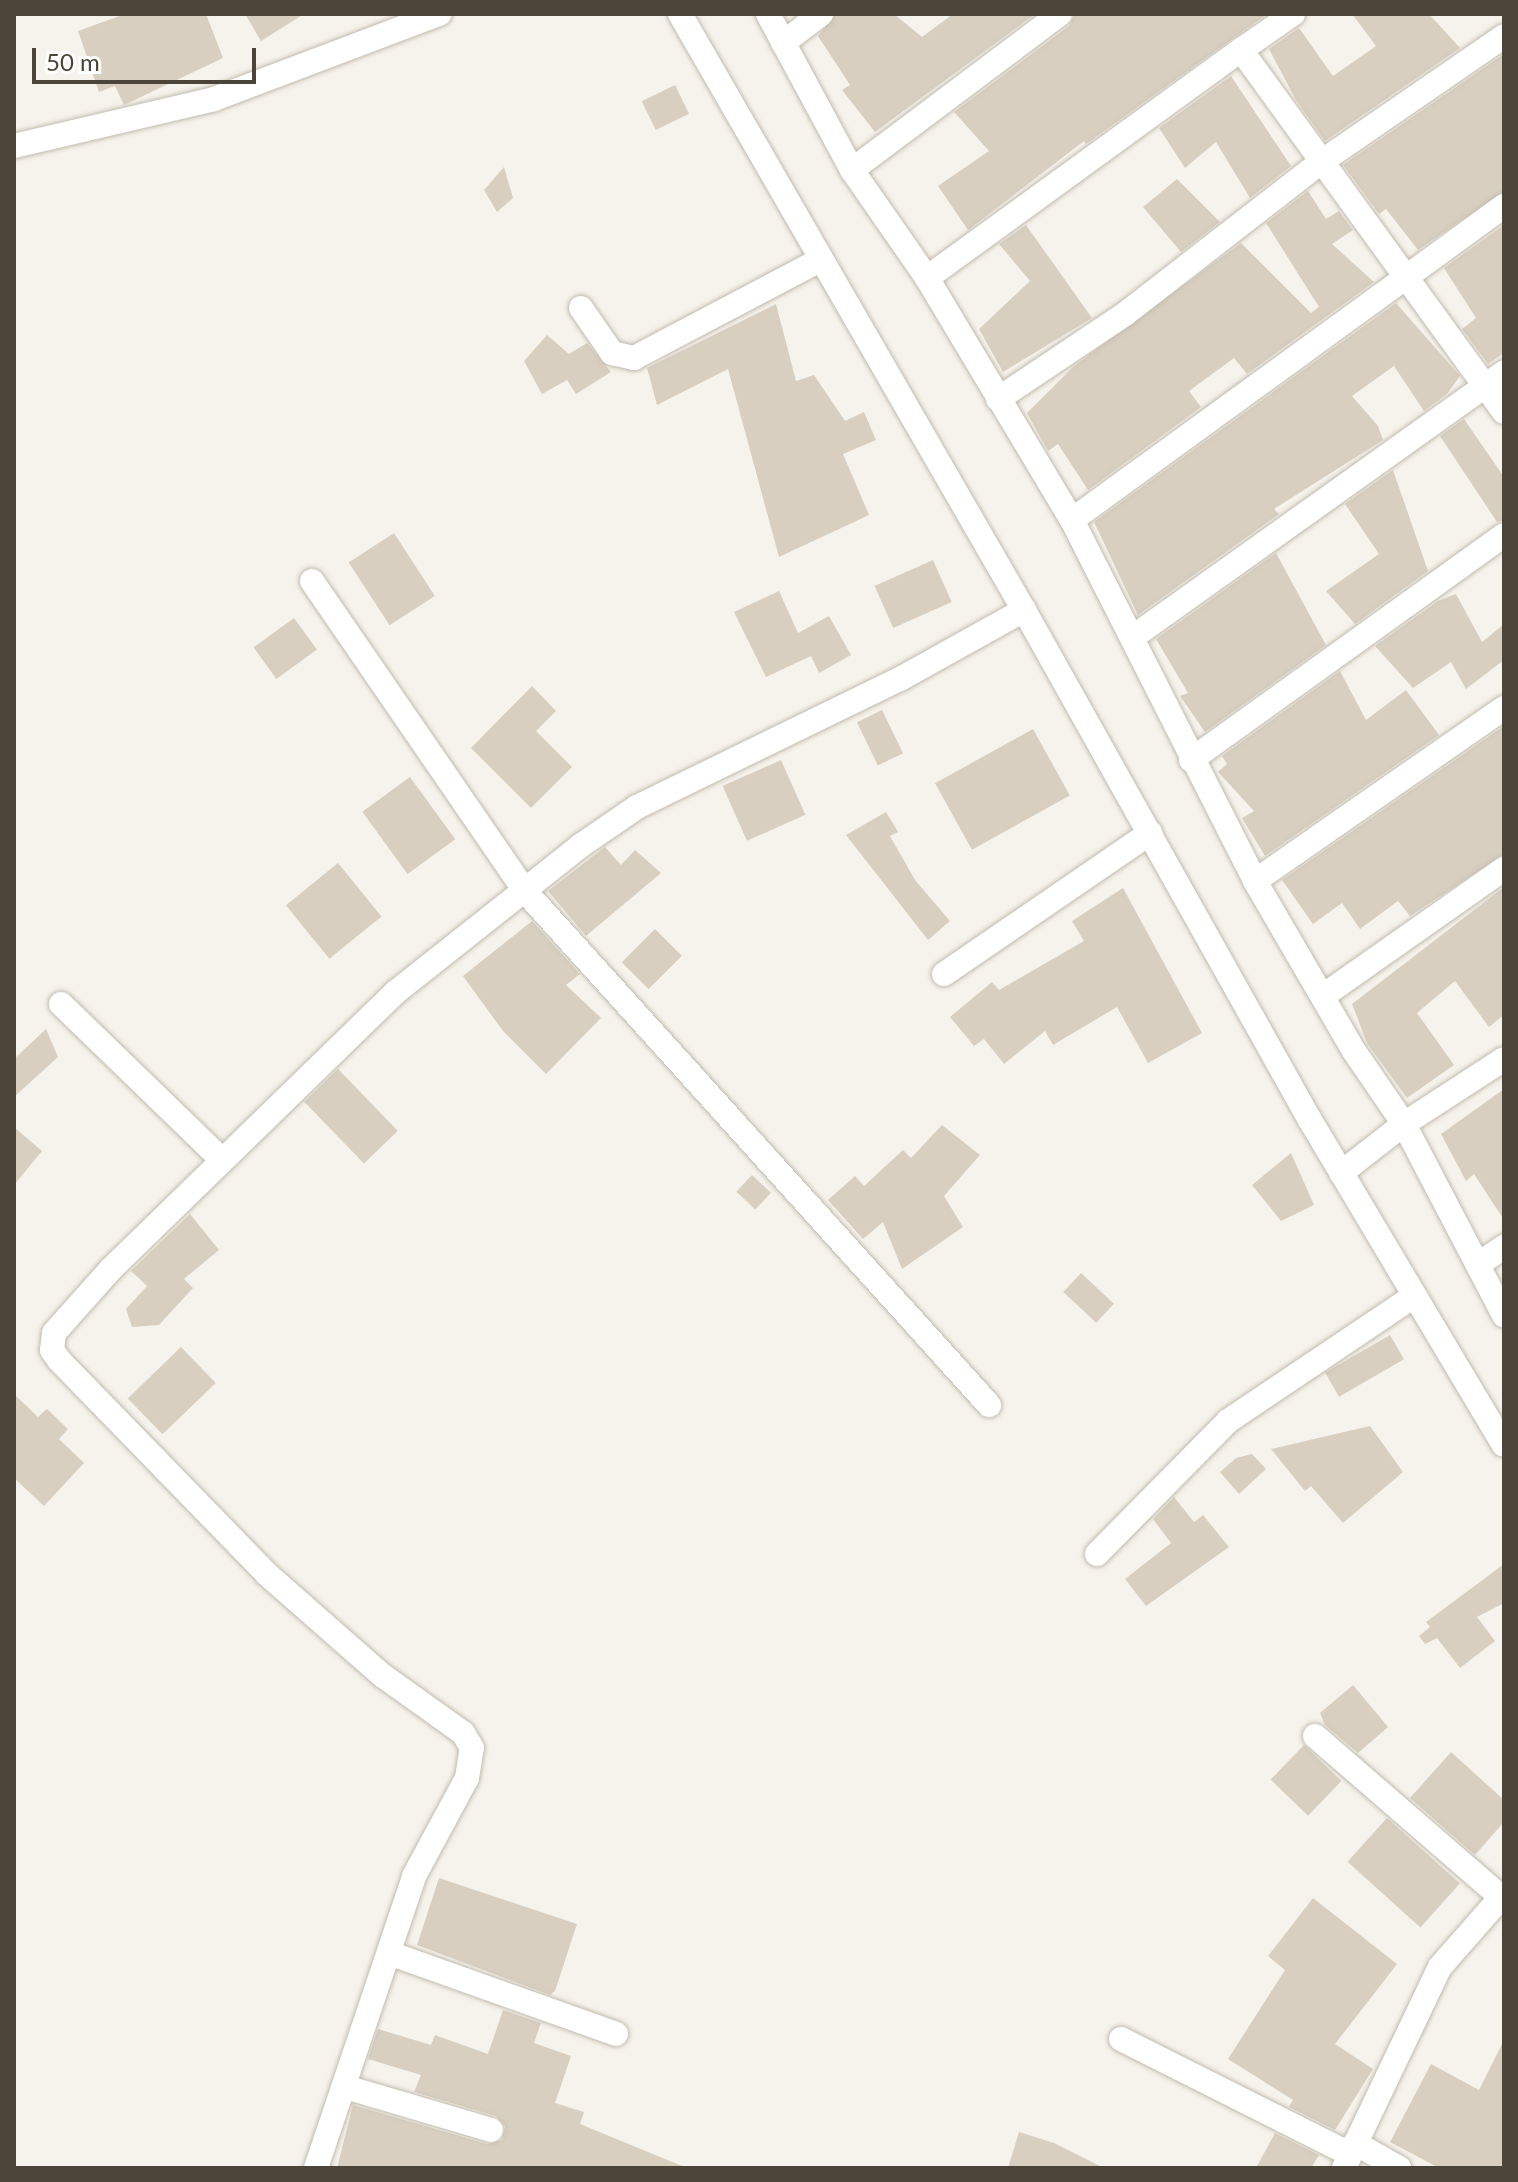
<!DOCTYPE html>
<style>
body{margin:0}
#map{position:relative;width:1518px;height:2182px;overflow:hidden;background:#f6f3ec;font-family:Lato,sans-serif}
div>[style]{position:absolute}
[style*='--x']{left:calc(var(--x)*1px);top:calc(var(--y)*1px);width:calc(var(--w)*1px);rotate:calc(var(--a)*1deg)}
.building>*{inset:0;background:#d8cfc1;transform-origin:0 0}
.roads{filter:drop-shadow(0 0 2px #c2bbae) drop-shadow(0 0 2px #c2bbae)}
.minor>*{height:24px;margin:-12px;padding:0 12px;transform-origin:12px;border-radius:12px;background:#fff}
span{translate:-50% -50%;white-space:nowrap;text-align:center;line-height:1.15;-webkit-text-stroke:6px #fff;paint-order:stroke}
.frame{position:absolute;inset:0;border:16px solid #4b4439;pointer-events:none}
.scale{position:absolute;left:32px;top:48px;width:224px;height:36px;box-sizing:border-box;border:4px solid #4b4439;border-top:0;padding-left:10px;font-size:24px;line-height:28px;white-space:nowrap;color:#4b4439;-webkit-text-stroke:6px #fff;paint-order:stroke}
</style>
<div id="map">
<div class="building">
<i style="clip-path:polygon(125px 14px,206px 14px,223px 58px,124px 105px,115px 86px,99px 92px,78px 31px)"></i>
<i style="clip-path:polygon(245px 14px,304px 14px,261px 41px)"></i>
<i style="clip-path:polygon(836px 14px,894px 14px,922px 37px,953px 14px,1035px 14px,875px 132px,842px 90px,850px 85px,818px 36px)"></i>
<i style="clip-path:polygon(1075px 14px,1267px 14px,1086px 144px,1084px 141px,968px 230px,938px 186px,989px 151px,954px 112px,1069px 26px)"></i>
<i style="clip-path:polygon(1352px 14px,1429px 14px,1460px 48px,1325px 141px,1296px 100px,1269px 49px,1299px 28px,1333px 76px,1376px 46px)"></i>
<i style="clip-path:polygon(1504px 54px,1504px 191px,1418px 250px,1386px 209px,1379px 214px,1343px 165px)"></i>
<i style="clip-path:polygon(1231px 76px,1291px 166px,1250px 198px,1216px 142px,1185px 168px,1159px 128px)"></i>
<i style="left:675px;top:85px;width:32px;height:37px;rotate:64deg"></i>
<i style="clip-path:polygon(504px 167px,513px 198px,497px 212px,484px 190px)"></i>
<i style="clip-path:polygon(1177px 179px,1220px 222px,1181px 252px,1143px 207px)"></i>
<i style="clip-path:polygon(1308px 191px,1326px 219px,1339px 211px,1353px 230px,1332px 244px,1374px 282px,1247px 374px,1234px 358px,1189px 391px,1201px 407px,1088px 490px,1058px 444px,1048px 451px,1027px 413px,1074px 366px,1241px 243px,1311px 313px,1319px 307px,1266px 223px)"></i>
<i style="clip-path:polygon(1026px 225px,1092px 318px,1003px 372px,979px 329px,1030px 281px,999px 244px)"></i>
<i style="clip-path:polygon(1504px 225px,1504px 353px,1488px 364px,1462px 329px,1476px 318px,1444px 268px)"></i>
<i style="clip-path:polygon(1396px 303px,1460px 376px,1447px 394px,1424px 411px,1394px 366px,1352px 396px,1378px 426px,1383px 440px,1274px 509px,1279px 514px,1138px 615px,1094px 522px)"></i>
<i style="clip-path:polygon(776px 304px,796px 381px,814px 375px,845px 421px,864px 412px,876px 440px,843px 454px,869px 515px,779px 557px,728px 369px,657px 405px,647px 368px)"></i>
<i style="clip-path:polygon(547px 335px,569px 354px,587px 343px,611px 372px,576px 394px,567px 380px,542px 394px,524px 361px)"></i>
<i style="clip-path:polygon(1464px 419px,1504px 477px,1504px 520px,1497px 522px,1440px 436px)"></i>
<i style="clip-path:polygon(1393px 470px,1428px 571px,1355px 624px,1326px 591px,1379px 554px,1345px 504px)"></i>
<i style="left:394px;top:533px;width:75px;height:54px;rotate:57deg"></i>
<i style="clip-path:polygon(1276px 553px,1326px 645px,1205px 732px,1180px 696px,1188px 693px,1156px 639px)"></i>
<i style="left:933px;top:560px;width:46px;height:64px;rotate:66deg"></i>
<i style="clip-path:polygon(779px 591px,798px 633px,829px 616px,851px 655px,819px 673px,811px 656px,766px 677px,734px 612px)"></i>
<i style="clip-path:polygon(1456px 594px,1482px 642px,1504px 624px,1504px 660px,1466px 689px,1451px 662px,1413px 688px,1375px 646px,1438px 601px)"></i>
<i style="left:294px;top:618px;width:39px;height:50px;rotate:54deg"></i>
<i style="clip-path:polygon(1340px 671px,1366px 720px,1406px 690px,1439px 735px,1265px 856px,1242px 818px,1254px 811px,1218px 772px,1227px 764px,1222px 756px)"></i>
<i style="clip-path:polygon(532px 686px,556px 711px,536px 731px,572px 767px,531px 808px,471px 748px)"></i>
<i style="left:882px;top:710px;width:48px;height:28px;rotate:64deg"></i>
<i style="clip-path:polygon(1504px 726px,1504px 854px,1410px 916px,1398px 901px,1360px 929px,1342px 903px,1313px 924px,1282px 880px)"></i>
<i style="left:1033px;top:729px;width:76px;height:112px;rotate:61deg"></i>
<i style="left:781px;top:760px;width:60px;height:64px;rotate:66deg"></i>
<i style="left:410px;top:777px;width:77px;height:59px;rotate:54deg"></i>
<i style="clip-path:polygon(886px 812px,898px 832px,890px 836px,915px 880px,950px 921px,928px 940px,846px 835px)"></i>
<i style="clip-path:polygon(605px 847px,621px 865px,635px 850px,661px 873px,586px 936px,548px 891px)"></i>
<i style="left:338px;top:863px;width:69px;height:67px;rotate:51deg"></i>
<i style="clip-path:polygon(1504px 887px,1504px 1015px,1489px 1027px,1455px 981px,1417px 1013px,1454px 1065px,1407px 1098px,1367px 1043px,1352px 1004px)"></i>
<i style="clip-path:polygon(1123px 888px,1202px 1033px,1148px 1063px,1117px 1007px,1053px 1045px,1045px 1031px,1004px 1064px,984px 1039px,974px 1046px,950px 1017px,992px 982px,999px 990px,1084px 941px,1072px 921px)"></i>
<i style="clip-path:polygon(532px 921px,580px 974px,566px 985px,601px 1018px,546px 1074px,503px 1031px,463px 976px)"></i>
<i style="left:655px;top:929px;width:38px;height:47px;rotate:45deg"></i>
<i style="clip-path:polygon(46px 1029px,58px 1057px,14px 1097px,14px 1059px)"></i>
<i style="left:338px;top:1069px;width:86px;height:47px;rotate:46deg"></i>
<i style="clip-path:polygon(1504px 1089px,1504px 1220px,1474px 1174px,1466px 1181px,1441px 1134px)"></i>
<i style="clip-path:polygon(942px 1125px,980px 1155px,944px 1196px,963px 1227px,902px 1269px,883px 1222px,863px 1239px,828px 1200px,855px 1176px,864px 1186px,903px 1150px,911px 1158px)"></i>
<i style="clip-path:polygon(14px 1127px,42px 1151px,14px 1185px)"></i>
<i style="clip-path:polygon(1291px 1153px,1314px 1205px,1281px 1221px,1252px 1185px)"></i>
<i style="left:752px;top:1175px;width:26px;height:23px;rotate:43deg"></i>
<i style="clip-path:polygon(190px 1214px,219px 1250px,184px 1279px,193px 1288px,159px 1325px,132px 1327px,126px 1309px,147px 1286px,131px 1271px)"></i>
<i style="left:1081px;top:1273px;width:45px;height:26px;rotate:43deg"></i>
<i style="left:1390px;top:1335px;width:28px;height:75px;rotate:60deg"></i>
<i style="left:181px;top:1347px;width:50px;height:74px;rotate:46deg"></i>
<i style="clip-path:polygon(14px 1394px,38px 1417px,47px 1409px,68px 1429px,59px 1439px,84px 1463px,44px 1506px,14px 1478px)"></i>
<i style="clip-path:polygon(1370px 1426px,1403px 1472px,1343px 1523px,1311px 1486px,1305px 1491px,1271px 1449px)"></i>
<i style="clip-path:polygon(1252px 1454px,1266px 1469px,1239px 1494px,1220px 1472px,1236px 1458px)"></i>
<i style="clip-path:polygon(1174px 1497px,1194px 1522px,1203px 1515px,1229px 1547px,1146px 1606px,1125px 1579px,1171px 1543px,1153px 1519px)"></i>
<i style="clip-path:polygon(1504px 1564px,1504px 1603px,1477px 1617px,1495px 1641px,1460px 1668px,1437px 1638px,1425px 1644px,1419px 1636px,1430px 1627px,1426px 1622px)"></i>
<i style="clip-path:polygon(1353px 1685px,1388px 1727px,1358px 1753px,1325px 1725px,1320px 1713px)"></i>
<i style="left:1304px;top:1745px;width:52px;height:48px;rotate:44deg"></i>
<i style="clip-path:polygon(1451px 1752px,1504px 1800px,1504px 1822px,1475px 1855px,1410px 1798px)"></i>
<i style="left:1387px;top:1818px;width:98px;height:59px;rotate:42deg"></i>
<i style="clip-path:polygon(439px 1878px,577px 1924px,555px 1991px,550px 1995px,417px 1945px)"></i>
<i style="clip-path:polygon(1313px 1898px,1397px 1964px,1335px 2044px,1373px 2069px,1335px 2130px,1289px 2107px,1293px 2100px,1228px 2059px,1285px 1970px,1268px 1956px)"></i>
<i style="clip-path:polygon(503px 2010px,541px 2023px,534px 2043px,571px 2056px,555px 2103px,584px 2112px,580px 2124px,687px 2168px,337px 2168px,353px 2105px,487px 2144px,502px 2140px,505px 2126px,496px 2116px,414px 2092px,421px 2075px,368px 2059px,378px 2029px,431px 2045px,435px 2035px,488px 2054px)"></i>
<i style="clip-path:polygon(1504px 2040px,1504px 2168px,1439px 2168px,1390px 2142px,1431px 2064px,1479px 2090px)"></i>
<i style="clip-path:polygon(1019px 2132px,1054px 2143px,1104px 2168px,1008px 2168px)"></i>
<i style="clip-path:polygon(1275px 2133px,1319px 2155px,1311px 2168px,1256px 2168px)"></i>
</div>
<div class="roads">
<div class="minor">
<i style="--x:680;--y:14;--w:688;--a:60.01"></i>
<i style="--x:1024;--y:610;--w:585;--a:60.72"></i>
<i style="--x:1310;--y:1120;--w:378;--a:59.2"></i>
<i style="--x:768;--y:14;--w:177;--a:61.7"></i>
<i style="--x:852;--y:170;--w:131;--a:55.2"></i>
<i style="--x:927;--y:278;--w:282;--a:59.1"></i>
<i style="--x:1072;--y:520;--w:405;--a:63.1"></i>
<i style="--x:1255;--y:881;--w:197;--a:59.8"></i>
<i style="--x:1354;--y:1051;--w:88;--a:55.6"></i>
<i style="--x:1404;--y:1124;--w:216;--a:62.4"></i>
<i style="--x:1293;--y:14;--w:63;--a:145.3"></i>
<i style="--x:1241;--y:50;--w:447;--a:54"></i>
<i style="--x:783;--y:43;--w:48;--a:-37.3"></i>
<i style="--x:14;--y:146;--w:205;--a:-13.2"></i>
<i style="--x:214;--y:99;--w:241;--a:-20.7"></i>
<i style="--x:852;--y:170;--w:260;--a:-36.9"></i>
<i style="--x:927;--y:278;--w:388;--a:-36"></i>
<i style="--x:581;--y:308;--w:55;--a:55.4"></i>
<i style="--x:612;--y:353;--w:23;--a:13"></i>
<i style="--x:634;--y:358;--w:210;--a:-27.8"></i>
<i style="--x:998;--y:399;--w:153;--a:-33.8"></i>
<i style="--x:1125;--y:314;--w:248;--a:-37.8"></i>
<i style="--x:1321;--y:162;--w:222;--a:-34.5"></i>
<i style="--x:1072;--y:520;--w:534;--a:-36.01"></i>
<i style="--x:312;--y:581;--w:375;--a:55.5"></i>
<i style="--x:524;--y:890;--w:694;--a:47.92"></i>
<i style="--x:1133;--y:637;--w:456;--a:-35.5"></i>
<i style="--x:1191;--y:760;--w:385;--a:-35.7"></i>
<i style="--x:1255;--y:881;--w:303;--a:-34.8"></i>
<i style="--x:944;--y:974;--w:250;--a:-34.4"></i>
<i style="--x:1323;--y:996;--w:221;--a:-35.1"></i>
<i style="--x:61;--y:1004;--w:224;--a:44.1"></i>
<i style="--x:1341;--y:1173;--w:80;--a:-37.9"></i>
<i style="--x:1404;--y:1124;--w:119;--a:-33"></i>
<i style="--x:1480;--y:1263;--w:29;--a:-34"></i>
<i style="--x:1097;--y:1554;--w:187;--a:-45.4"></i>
<i style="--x:1228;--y:1421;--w:224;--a:-33.9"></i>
<i style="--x:1315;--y:1736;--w:246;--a:40.9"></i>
<i style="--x:389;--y:1953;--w:241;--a:19.6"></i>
<i style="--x:1121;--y:2039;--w:256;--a:26.7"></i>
<i style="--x:345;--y:2087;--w:152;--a:16.4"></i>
<i style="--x:1355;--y:2143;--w:51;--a:29.6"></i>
<i style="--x:316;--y:2168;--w:308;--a:-71.4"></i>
<i style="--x:414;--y:1876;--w:111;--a:-61.6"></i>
<i style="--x:467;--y:1778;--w:30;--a:-81"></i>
<i style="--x:472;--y:1748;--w:17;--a:-121"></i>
<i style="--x:463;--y:1733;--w:98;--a:-144.5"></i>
<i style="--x:383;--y:1676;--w:154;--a:-138.7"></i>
<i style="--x:267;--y:1574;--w:298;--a:-134.2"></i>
<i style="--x:59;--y:1360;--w:12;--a:-125"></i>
<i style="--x:52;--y:1350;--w:17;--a:-83"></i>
<i style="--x:54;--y:1333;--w:86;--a:-48.3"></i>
<i style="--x:111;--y:1269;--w:397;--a:-44.2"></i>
<i style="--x:396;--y:992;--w:235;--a:-38.4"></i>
<i style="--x:580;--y:846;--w:69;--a:-34.4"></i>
<i style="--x:637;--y:807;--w:295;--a:-26"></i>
<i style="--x:902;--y:678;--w:140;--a:-29.1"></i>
<i style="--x:1344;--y:2168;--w:223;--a:-64.5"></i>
<i style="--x:1440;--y:1967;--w:97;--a:-48.8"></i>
</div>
</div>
<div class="frame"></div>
<div class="scale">50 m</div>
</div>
